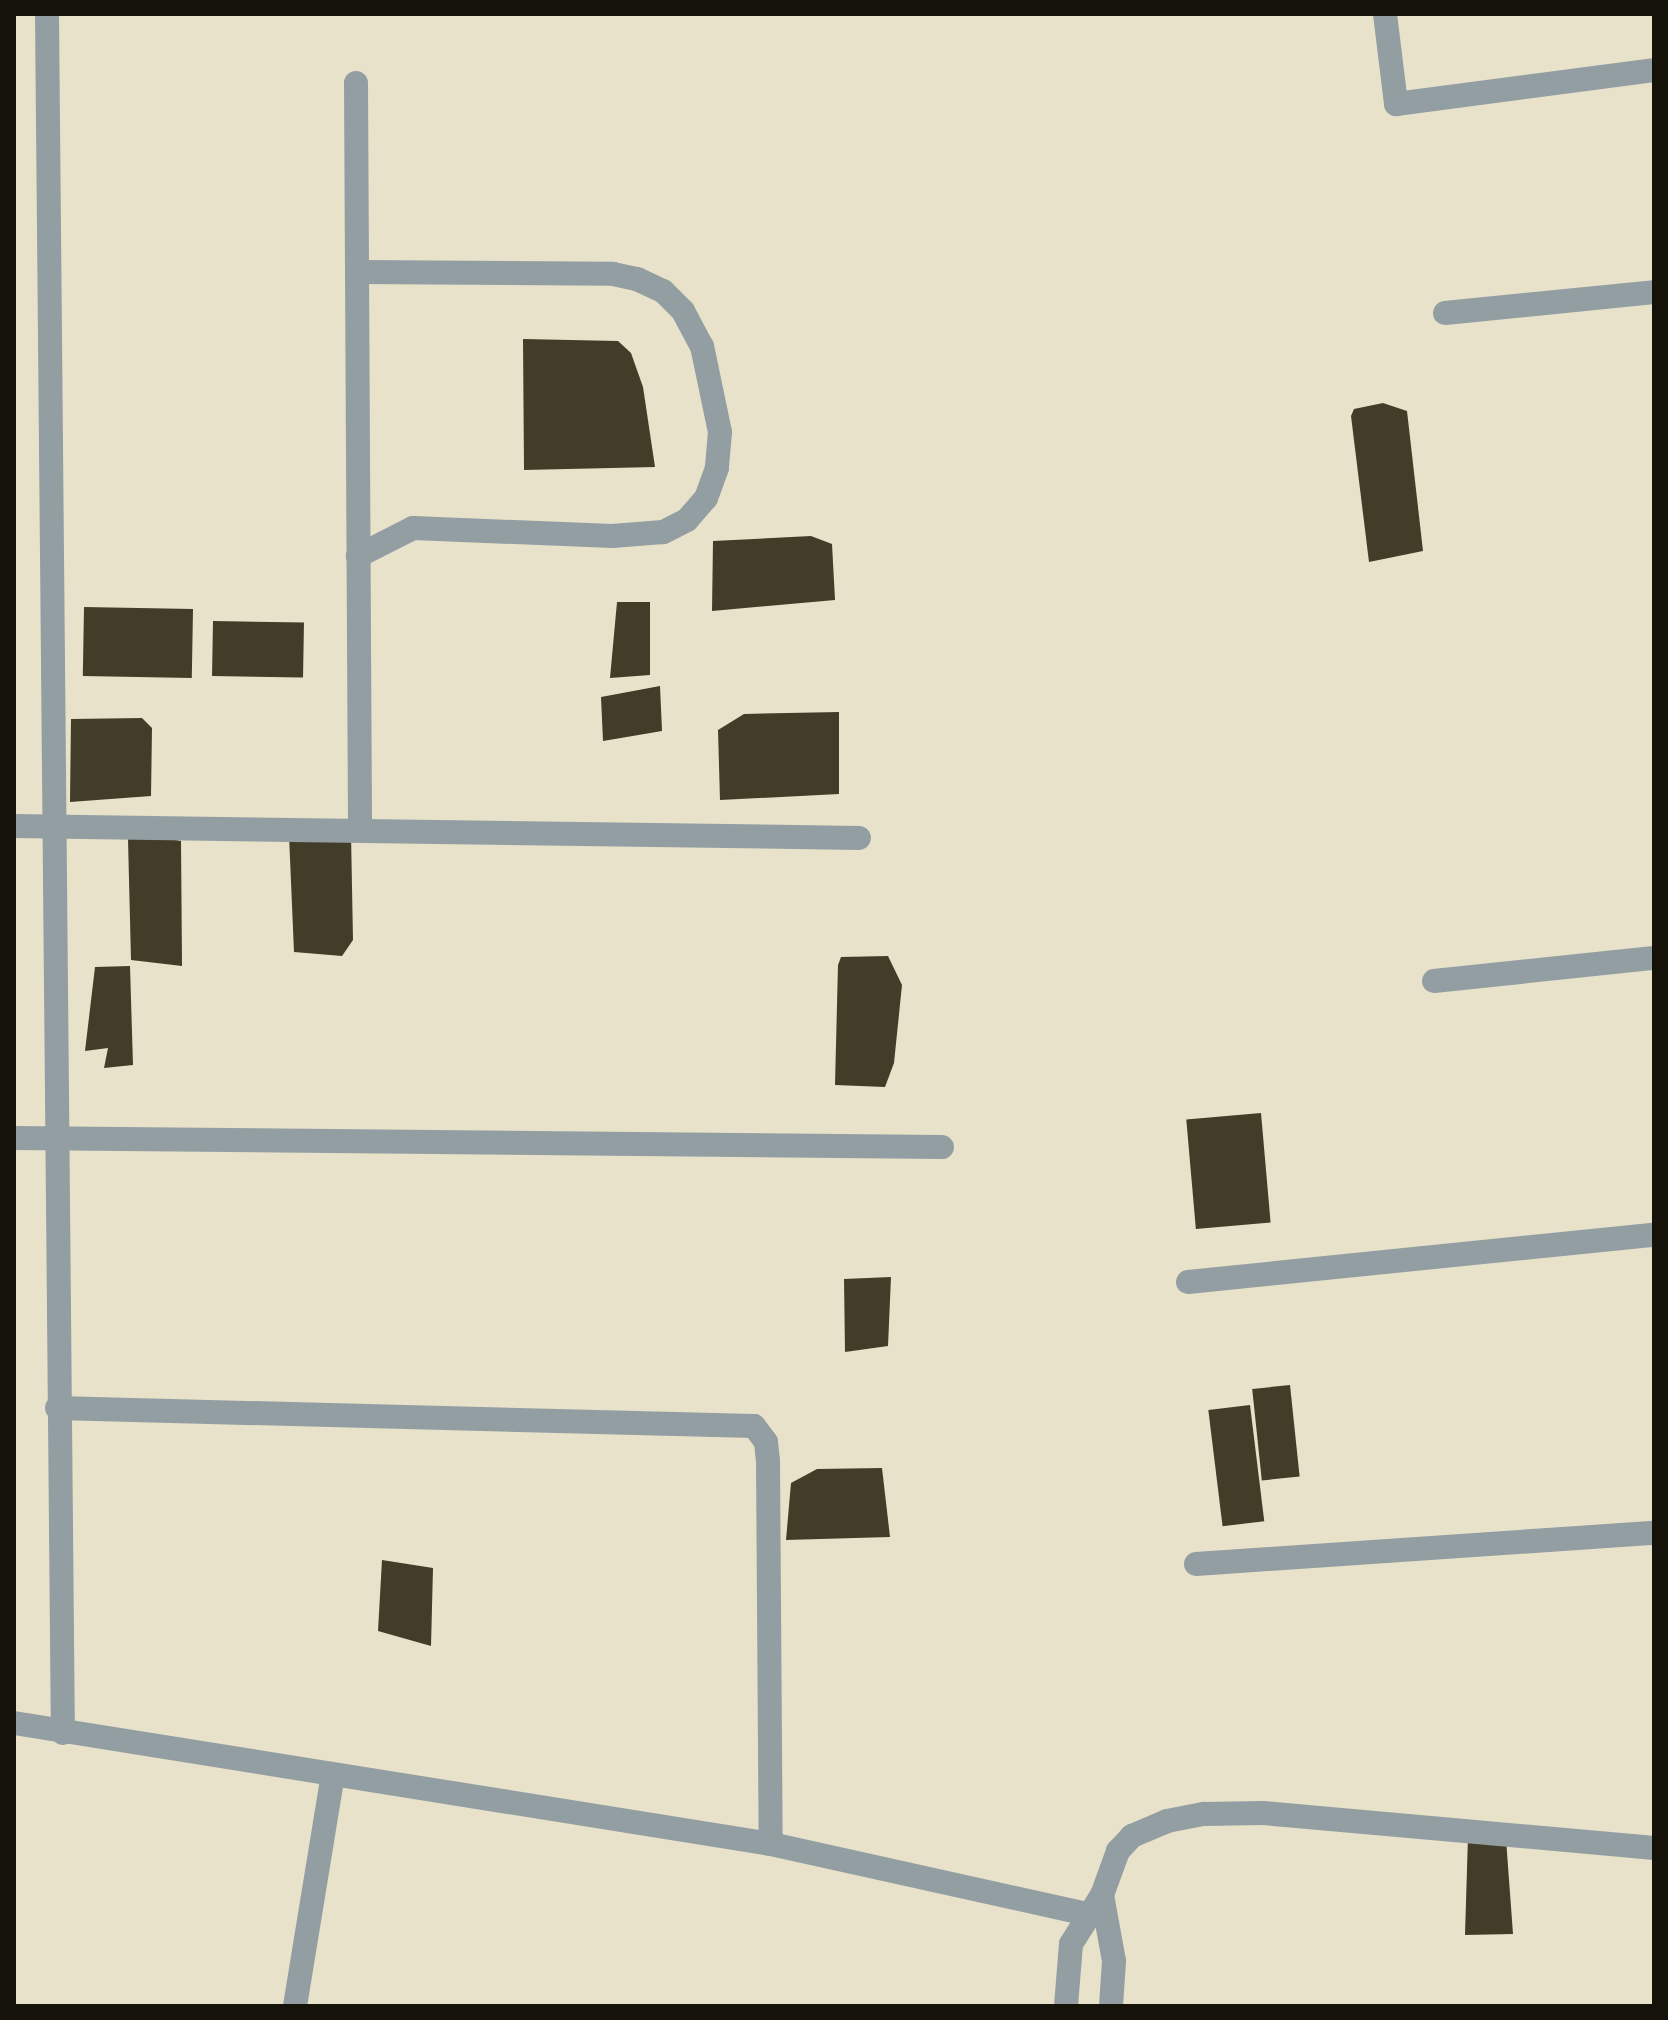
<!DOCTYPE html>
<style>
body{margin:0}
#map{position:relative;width:1668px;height:2020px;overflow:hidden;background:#e7e2c9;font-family:"Exo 2",sans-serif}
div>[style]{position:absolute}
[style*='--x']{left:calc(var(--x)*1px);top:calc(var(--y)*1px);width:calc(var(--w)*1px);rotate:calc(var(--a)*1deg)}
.building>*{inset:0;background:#423d29;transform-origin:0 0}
.minor>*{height:24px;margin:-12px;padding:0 12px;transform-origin:12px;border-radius:12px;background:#939ea3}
span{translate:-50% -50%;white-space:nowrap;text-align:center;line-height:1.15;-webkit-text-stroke:8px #f4efd6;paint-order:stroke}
.frame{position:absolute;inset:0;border:16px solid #141209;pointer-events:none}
</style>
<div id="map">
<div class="building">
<i style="clip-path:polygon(523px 339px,618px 341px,631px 353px,643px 387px,655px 467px,524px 470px)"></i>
<i style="clip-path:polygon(1383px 403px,1407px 411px,1423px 551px,1369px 562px,1351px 416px,1354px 409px)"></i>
<i style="clip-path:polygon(811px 536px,832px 544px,835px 600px,712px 611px,713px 541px)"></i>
<i style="clip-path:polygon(617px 602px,650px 602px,650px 675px,610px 678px)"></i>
<i style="left:193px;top:609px;width:69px;height:109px;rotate:91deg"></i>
<i style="left:213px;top:621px;width:91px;height:55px;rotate:1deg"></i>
<i style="clip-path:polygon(660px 686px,662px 731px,603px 741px,601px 697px)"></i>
<i style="clip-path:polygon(839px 712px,839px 794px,720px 800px,718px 730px,744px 714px)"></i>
<i style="clip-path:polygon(142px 718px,152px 728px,151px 796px,70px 802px,71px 719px)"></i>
<i style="clip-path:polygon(351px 834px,353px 940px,342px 956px,294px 952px,289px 835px)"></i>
<i style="clip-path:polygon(154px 836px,181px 841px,182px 966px,131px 960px,128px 839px)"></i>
<i style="clip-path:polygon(888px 956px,902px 985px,894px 1063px,885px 1087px,835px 1085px,838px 965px,841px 957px)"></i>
<i style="clip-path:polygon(130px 966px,133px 1065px,104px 1068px,108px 1048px,85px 1051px,95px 967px)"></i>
<i style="left:1261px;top:1113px;width:110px;height:75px;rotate:85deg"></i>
<i style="clip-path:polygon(891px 1277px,888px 1346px,845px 1352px,844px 1279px)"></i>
<i style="left:1290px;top:1385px;width:92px;height:38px;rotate:84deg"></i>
<i style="left:1250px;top:1405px;width:117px;height:42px;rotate:83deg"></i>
<i style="clip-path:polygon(882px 1468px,890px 1537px,786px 1540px,791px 1483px,817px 1469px)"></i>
<i style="clip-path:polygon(382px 1560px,433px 1568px,431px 1646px,378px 1631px)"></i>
<i style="clip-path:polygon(1468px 1836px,1506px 1839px,1513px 1934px,1465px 1935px)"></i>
</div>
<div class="minor">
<i style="--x:47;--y:14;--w:1719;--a:89.47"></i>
<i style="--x:1385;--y:14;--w:91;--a:83"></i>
<i style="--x:1396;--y:104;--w:260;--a:-7.5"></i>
<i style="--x:356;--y:83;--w:747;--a:89.69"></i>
<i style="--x:357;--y:272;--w:256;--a:0.4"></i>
<i style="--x:613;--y:274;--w:25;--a:12"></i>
<i style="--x:637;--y:279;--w:29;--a:25"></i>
<i style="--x:663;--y:291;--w:28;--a:45"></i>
<i style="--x:683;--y:311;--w:40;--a:62"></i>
<i style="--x:702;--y:346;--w:88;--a:78.2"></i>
<i style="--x:720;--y:432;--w:36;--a:95"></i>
<i style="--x:717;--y:468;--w:32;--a:110"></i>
<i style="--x:706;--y:498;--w:29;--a:131"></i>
<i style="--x:687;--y:520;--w:27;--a:153"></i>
<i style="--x:663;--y:532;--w:51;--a:175.5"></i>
<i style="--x:612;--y:536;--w:199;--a:-177.7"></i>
<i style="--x:413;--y:528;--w:62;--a:153"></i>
<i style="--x:1445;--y:313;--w:210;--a:-5.7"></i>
<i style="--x:14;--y:826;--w:845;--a:0.81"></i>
<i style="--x:1434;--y:981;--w:221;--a:-6"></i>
<i style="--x:14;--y:1138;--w:928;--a:0.56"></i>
<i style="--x:1188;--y:1282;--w:468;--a:-5.8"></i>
<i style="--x:57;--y:1408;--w:697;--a:1.48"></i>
<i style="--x:754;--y:1426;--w:20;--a:53"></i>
<i style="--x:766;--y:1442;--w:19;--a:84"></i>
<i style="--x:768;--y:1461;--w:383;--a:89.6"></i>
<i style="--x:1196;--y:1564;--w:459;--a:-3.9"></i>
<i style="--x:14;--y:1723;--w:767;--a:9.08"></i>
<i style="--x:771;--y:1844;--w:327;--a:12.5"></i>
<i style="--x:1102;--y:1895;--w:67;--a:79.7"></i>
<i style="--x:1114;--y:1961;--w:45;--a:93.8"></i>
<i style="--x:295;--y:2006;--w:234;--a:-80.7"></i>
<i style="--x:1066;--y:2006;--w:62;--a:-85.4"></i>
<i style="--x:1071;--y:1944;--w:58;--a:-57.7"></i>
<i style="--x:1102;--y:1895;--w:47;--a:-70"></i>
<i style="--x:1118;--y:1851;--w:21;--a:-47"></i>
<i style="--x:1132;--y:1836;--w:38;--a:-23"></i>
<i style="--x:1167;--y:1821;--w:38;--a:-11"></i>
<i style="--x:1204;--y:1814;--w:59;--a:-1"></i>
<i style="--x:1263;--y:1813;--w:393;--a:5.1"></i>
</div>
<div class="frame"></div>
</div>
